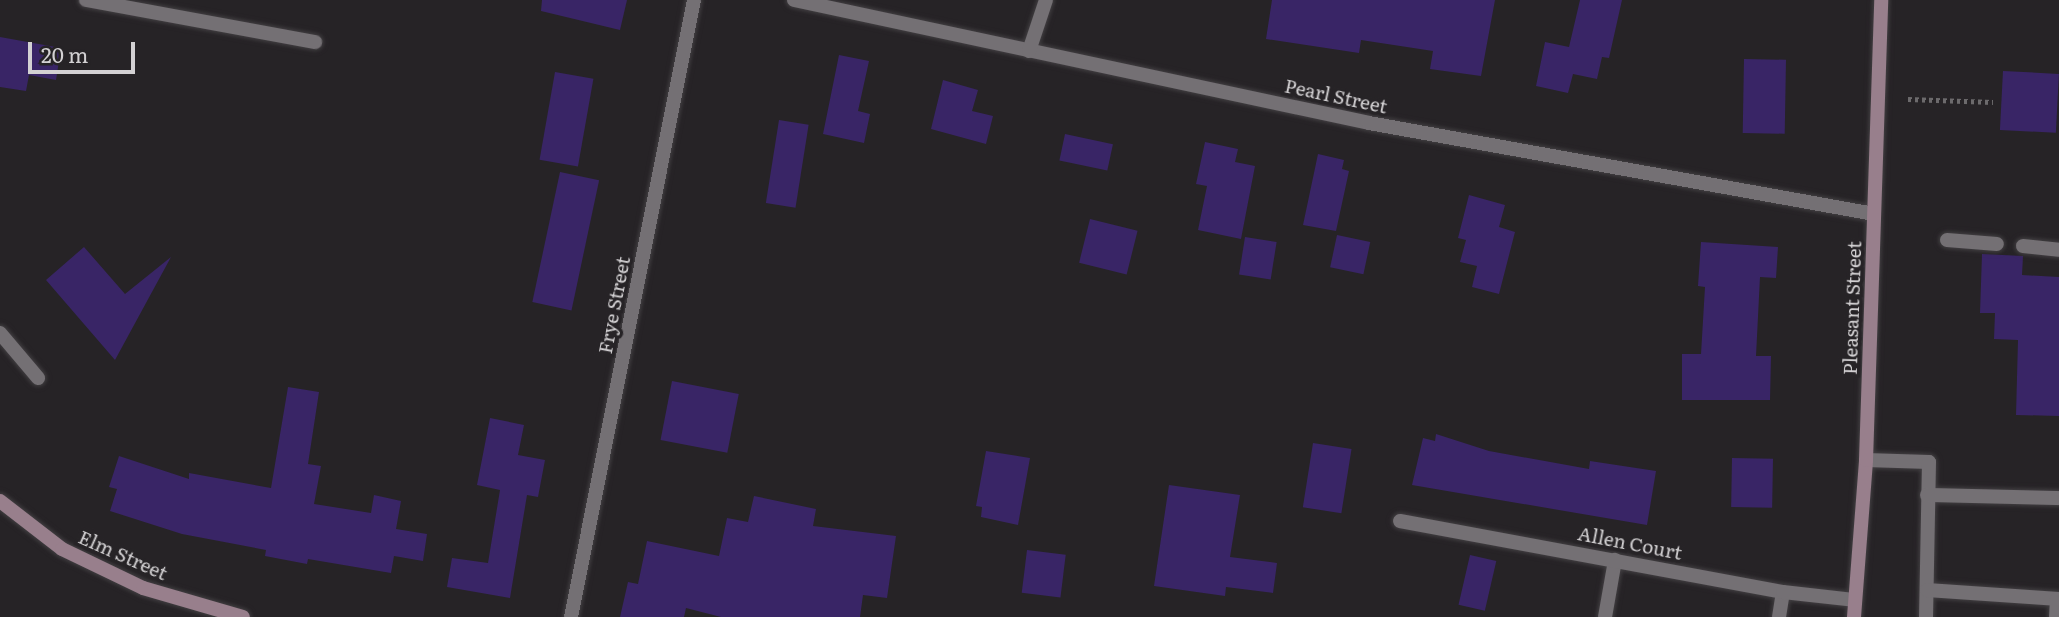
<!DOCTYPE html>
<style>
body{margin:0}
#map{position:relative;width:2059px;height:617px;overflow:hidden;background:#262326;font-family:Literata,serif}
div>[style]{position:absolute}
[style*='--x']{left:calc(var(--x)*1px);top:calc(var(--y)*1px);width:calc(var(--w)*1px);rotate:calc(var(--a)*1deg)}
.building>*{inset:0;background:#392566;transform-origin:0 0}
.path>*{height:4.5px;margin-top:-2.25px;transform-origin:0;background:repeating-linear-gradient(90deg,#6c6a6c 0 3.5px,transparent 0 7px)}
.roads{filter:drop-shadow(0 0 2px #423f42) drop-shadow(0 0 2px #423f42)}
.lane>*{height:14px;margin:-7px;padding:0 7px;transform-origin:7px;border-radius:7px;background:#747074}
.street>*{height:14px;margin:-7px;padding:0 7px;transform-origin:7px;border-radius:7px;background:#747074}
.secondary>*{height:14px;margin:-7px;padding:0 7px;transform-origin:7px;border-radius:7px;background:#987f8c}
span{translate:-50% -50%;white-space:nowrap;text-align:center;line-height:1.15;-webkit-text-stroke:7px #262326;paint-order:stroke}
.street-label{font-size:19px;color:#d3d1d3}
.scale{position:absolute;left:28px;top:42px;width:107px;height:32px;box-sizing:border-box;border:4px solid #d3d1d3;border-top:0;padding-left:9px;font-size:21px;line-height:24px;white-space:nowrap;color:#d3d1d3;-webkit-text-stroke:5px #262326;paint-order:stroke}
</style>
<div id="map">
<div class="building">
<i style="clip-path:polygon(542px 0,627px 0,620px 30px,541px 11px)"></i>
<i style="clip-path:polygon(1272px 0,1495px 0,1481px 76px,1430px 69px,1433px 51px,1361px 40px,1359px 53px,1266px 39px)"></i>
<i style="clip-path:polygon(1580px 0,1622px 0,1609px 58px,1602px 57px,1597px 79px,1573px 74px,1568px 93px,1536px 86px,1545px 42px,1569px 47px)"></i>
<i style="clip-path:polygon(0 37px,61px 48px,56px 80px,29px 75px,26px 91px,0 87px)"></i>
<i style="clip-path:polygon(839px 55px,869px 61px,858px 111px,870px 114px,864px 143px,823px 134px)"></i>
<i style="left:1744px;top:59px;width:42px;height:74px;rotate:1deg"></i>
<i style="left:2003px;top:71px;width:56px;height:59px;rotate:3deg"></i>
<i style="left:555px;top:72px;width:39px;height:89px;rotate:10deg"></i>
<i style="clip-path:polygon(943px 80px,978px 90px,972px 111px,993px 116px,986px 144px,931px 129px)"></i>
<i style="left:779px;top:120px;width:30px;height:84px;rotate:9deg"></i>
<i style="left:1065px;top:134px;width:49px;height:27px;rotate:12deg"></i>
<i style="clip-path:polygon(1205px 142px,1238px 149px,1235px 162px,1255px 166px,1241px 239px,1198px 230px,1207px 186px,1196px 184px)"></i>
<i style="clip-path:polygon(1318px 154px,1344px 160px,1342px 169px,1349px 171px,1336px 231px,1303px 225px)"></i>
<i style="left:560px;top:172px;width:40px;height:133px;rotate:12deg"></i>
<i style="clip-path:polygon(1469px 195px,1505px 205px,1499px 227px,1515px 232px,1499px 294px,1472px 287px,1477px 266px,1460px 262px,1466px 240px,1458px 238px)"></i>
<i style="left:1090px;top:219px;width:49px;height:45px;rotate:14deg"></i>
<i style="left:1337px;top:235px;width:34px;height:33px;rotate:12deg"></i>
<i style="left:1245px;top:237px;width:32px;height:38px;rotate:9deg"></i>
<i style="clip-path:polygon(1701px 242px,1778px 247px,1776px 278px,1760px 277px,1756px 356px,1771px 356px,1770px 400px,1682px 400px,1682px 354px,1701px 354px,1705px 287px,1698px 286px)"></i>
<i style="clip-path:polygon(84px 247px,125px 294px,171px 257px,115px 360px,46px 280px)"></i>
<i style="clip-path:polygon(1982px 254px,2023px 256px,2022px 275px,2059px 277px,2059px 416px,2016px 415px,2018px 340px,1994px 339px,1995px 313px,1980px 313px)"></i>
<i style="left:672px;top:381px;width:68px;height:60px;rotate:11deg"></i>
<i style="clip-path:polygon(288px 387px,319px 392px,308px 464px,321px 466px,314px 504px,371px 513px,374px 495px,401px 501px,396px 529px,427px 534px,423px 561px,394px 556px,391px 573px,308px 559px,307px 564px,265px 556px,266px 550px,182px 534px,110px 511px,117px 489px,109px 487px,119px 456px,189px 479px,189px 473px,271px 488px)"></i>
<i style="clip-path:polygon(490px 418px,524px 425px,518px 455px,545px 460px,538px 497px,527px 495px,510px 598px,447px 587px,452px 558px,488px 563px,500px 490px,477px 485px)"></i>
<i style="clip-path:polygon(1436px 434px,1489px 451px,1589px 469px,1590px 461px,1656px 471px,1647px 525px,1412px 485px,1423px 438px,1435px 441px)"></i>
<i style="left:1313px;top:443px;width:39px;height:65px;rotate:9deg"></i>
<i style="clip-path:polygon(986px 451px,1030px 458px,1018px 525px,981px 517px,982px 507px,976px 506px)"></i>
<i style="left:1732px;top:458px;width:41px;height:49px;rotate:1deg"></i>
<i style="clip-path:polygon(1169px 485px,1240px 495px,1230px 557px,1277px 563px,1273px 593px,1226px 587px,1225px 596px,1154px 586px)"></i>
<i style="clip-path:polygon(754px 496px,816px 509px,813px 526px,896px 536px,887px 598px,863px 595px,860px 617px,721px 617px,686px 608px,684px 617px,620px 617px,628px 582px,638px 584px,647px 541px,719px 556px,727px 518px,748px 522px)"></i>
<i style="left:1027px;top:550px;width:39px;height:43px;rotate:7deg"></i>
<i style="left:1470px;top:555px;width:27px;height:51px;rotate:13deg"></i>
</div>
<div class="path">
<i style="--x:1908;--y:99;--w:85;--a:2"></i>
</div>
<div class="roads">
<div class="lane">
<i style="--x:1947;--y:240;--w:50;--a:4.6"></i>
<i style="--x:2023;--y:246;--w:36;--a:6"></i>
<i style="--x:0;--y:333;--w:59;--a:49.8"></i>
<i style="--x:1866;--y:460;--w:63;--a:1.8"></i>
<i style="--x:1929;--y:462;--w:155;--a:91.1"></i>
<i style="--x:1927;--y:495;--w:132;--a:1.3"></i>
<i style="--x:1927;--y:590;--w:132;--a:3.9"></i>
<i style="--x:1605;--y:617;--w:58;--a:-80"></i>
<i style="--x:1779;--y:617;--w:25;--a:-81"></i>
<i style="--x:2056;--y:617;--w:18;--a:-87"></i>
</div>
<div class="street">
<i style="--x:86;--y:0;--w:233;--a:10.4"></i>
<i style="--x:794;--y:0;--w:588;--a:12.07"></i>
<i style="--x:1369;--y:123;--w:513;--a:10.21"></i>
<i style="--x:1029;--y:51;--w:54;--a:-71.6"></i>
<i style="--x:1400;--y:521;--w:390;--a:10.5"></i>
<i style="--x:1783;--y:592;--w:71;--a:6.4"></i>
<i style="--x:571;--y:617;--w:629;--a:-78.73"></i>
</div>
<div class="secondary">
<i style="--x:0;--y:501;--w:78;--a:37.7"></i>
<i style="--x:62;--y:549;--w:90;--a:25.7"></i>
<i style="--x:143;--y:588;--w:104;--a:16.2"></i>
<i style="--x:1854;--y:617;--w:157;--a:-85.6"></i>
<i style="--x:1866;--y:460;--w:460;--a:-88.1"></i>
</div>
</div>
<div class="street-label">
<span style="left:1336px;top:96px;rotate:12deg">Pearl Street</span>
<span style="left:614px;top:305px;rotate:-79deg">Frye Street</span>
<span style="left:1852px;top:308px;rotate:-88deg">Pleasant Street</span>
<span style="left:1630px;top:543px;rotate:11deg">Allen Court</span>
<span style="left:123px;top:555px;rotate:24deg">Elm Street</span>
</div>
<div class="scale">20 m</div>
</div>
